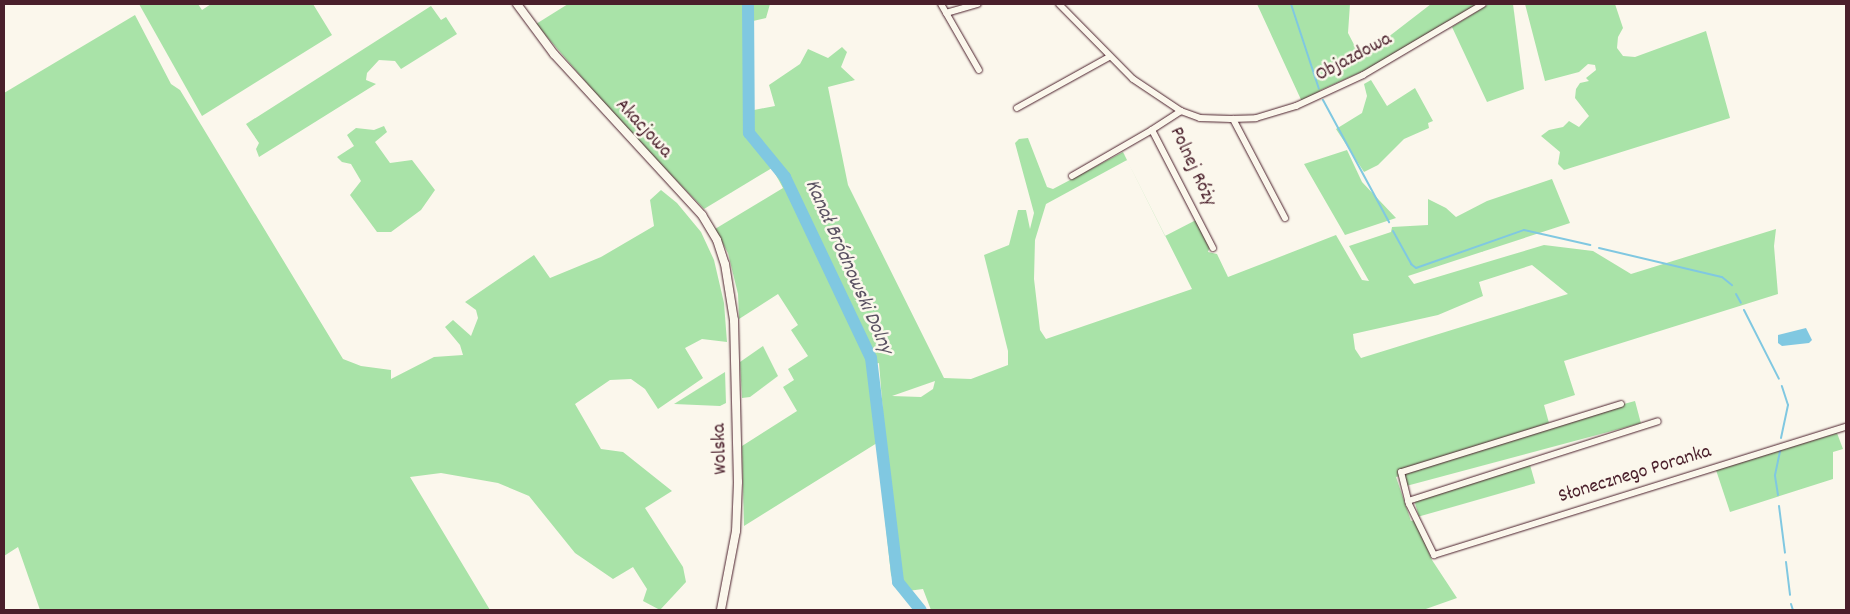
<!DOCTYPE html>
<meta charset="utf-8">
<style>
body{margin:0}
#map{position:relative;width:1850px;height:614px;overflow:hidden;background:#fbf7ec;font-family:Dekko,sans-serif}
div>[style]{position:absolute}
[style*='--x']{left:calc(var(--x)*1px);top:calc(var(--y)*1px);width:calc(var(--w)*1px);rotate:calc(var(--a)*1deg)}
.green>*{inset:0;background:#a9e3a8;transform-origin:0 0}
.water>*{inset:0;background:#80c8e1}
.stream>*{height:2px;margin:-1px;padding:0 1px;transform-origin:1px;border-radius:1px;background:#80c8e1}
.river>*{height:12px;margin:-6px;padding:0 6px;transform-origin:6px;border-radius:6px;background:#80c8e1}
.roads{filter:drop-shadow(0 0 1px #4a1f2b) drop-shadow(0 0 1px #4a1f2b)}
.minor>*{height:6px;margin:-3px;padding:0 3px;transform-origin:3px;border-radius:3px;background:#fbf7ec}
.tertiary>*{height:8px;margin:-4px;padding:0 4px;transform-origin:4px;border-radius:4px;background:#fbf7ec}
span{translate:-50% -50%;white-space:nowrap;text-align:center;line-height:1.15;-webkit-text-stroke:5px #fbf7ec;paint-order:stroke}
.street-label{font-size:20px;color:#4a1f2b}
.water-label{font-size:21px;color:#5a5262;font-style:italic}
.frame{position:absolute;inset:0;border:5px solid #4a1f2b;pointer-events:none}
</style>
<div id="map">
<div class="green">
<i style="clip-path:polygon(139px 4px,198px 4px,202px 10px,211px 4px,313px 4px,332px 35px,202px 116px)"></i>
<i style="clip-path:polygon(evenodd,568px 4px,770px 4px,766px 18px,753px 21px,754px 110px,775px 106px,769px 85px,800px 64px,808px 49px,828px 58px,842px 47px,847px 52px,841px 67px,855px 80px,828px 87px,848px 185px,944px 378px,971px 379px,1008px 365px,1008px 351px,984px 255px,1009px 245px,1018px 210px,1026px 210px,1030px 229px,1034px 213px,1015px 143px,1019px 139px,1028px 138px,1047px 187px,1053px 189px,1123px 152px,1165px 236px,1196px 220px,1210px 246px,1208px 252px,1217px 254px,1228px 277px,1336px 235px,1362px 280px,1369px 281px,1349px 246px,1391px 232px,1392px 227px,1428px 225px,1428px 199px,1446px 208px,1456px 217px,1487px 201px,1552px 179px,1570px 223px,1408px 276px,1414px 284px,1544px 245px,1593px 251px,1631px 274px,1776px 229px,1774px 246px,1778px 294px,1564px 361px,1575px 395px,1544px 405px,1549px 423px,1399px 471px,1400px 476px,1396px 477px,1411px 521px,1415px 520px,1432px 560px,1457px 598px,1423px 610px,931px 610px,923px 589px,900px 592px,891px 575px,877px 443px,744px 526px,742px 446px,797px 411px,783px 387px,794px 380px,788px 369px,808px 356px,791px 330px,798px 325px,778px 294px,739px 319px,738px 294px,728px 253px,715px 229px,783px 188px,772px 168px,704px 209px,621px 123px,536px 24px,568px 4px,1127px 160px,1192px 289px,1046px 339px,1040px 330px,1034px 279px,1035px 240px,1046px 204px,1127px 160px,568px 4px,1532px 265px,1568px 294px,1361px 358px,1355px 349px,1353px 334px,1438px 315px,1483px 296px,1479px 282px,1532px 265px,568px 4px,879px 363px,885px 438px,878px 442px,868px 366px,879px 363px,568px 4px,935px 381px,933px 389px,921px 397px,892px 396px,935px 381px)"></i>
<i style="clip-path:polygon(1257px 4px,1350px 4px,1348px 33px,1361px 58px,1431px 4px,1478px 4px,1368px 69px,1321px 90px,1303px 104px)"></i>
<i style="clip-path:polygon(1489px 4px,1513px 4px,1524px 89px,1487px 102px,1452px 27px)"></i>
<i style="clip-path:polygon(1525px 4px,1615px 4px,1623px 28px,1618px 37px,1617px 48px,1623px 56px,1635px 57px,1706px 31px,1730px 118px,1564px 170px,1558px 164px,1560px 152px,1541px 136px,1549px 130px,1563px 127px,1569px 121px,1579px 127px,1589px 116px,1575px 98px,1576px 89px,1580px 83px,1589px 81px,1586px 78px,1596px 70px,1595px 65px,1588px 64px,1579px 72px,1545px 81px)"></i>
<i style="clip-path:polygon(431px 6px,441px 20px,446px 17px,457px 34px,401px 69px,395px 61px,379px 60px,367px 73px,366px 80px,376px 84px,259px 157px,256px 149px,259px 143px,246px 124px)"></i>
<i style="clip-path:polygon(135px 15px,171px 84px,180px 90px,343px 359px,361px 366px,391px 370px,391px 379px,434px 357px,463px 355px,460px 345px,445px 327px,453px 320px,471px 336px,478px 318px,476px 310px,465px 302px,534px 255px,550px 278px,601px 257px,654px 226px,650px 200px,661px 190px,677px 203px,701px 232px,714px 260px,724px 303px,727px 342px,702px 339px,685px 348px,703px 378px,658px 409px,645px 389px,631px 379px,610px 380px,575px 404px,601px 449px,623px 452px,672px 491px,645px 508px,683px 567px,686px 582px,660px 610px,643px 601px,647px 589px,633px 567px,613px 579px,575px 553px,529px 496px,498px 483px,441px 473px,410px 477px,490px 610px,40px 610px,18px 547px,4px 556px,4px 93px)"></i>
<i style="clip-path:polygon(1371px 80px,1387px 106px,1415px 88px,1433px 121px,1428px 123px,1429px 128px,1404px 139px,1378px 165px,1364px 172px,1336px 129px,1362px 113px,1367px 96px,1364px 84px)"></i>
<i style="clip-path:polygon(384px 126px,387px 132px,375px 142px,390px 163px,412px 160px,435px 190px,421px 210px,391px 232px,377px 232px,350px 195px,361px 181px,351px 164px,342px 162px,337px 157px,354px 146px,347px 135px,356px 128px,374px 130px)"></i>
<i style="clip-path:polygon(1347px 150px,1362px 182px,1396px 218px,1345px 235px,1304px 164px)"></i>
<i style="clip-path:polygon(763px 346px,778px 376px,750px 397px,742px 398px,740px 362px)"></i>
<i style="clip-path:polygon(725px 372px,726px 403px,720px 406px,674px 404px)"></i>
<i style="left:1635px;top:401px;width:23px;height:243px;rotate:75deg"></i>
<i style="clip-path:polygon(1837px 433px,1843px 449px,1833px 452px,1833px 479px,1730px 512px,1716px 470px)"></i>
<i style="left:1530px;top:465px;width:19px;height:121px;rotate:74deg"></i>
</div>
<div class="water">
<i style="clip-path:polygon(1806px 328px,1812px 340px,1809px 343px,1782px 346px,1778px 343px,1778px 335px)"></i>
</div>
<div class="stream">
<i style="--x:1291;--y:4;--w:89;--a:71.8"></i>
<i style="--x:1323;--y:100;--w:139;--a:61.6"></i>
<i style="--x:1393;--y:231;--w:38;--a:61"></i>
<i style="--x:1411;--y:264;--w:6;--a:39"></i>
<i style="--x:1416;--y:268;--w:114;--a:-19.4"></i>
<i style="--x:1524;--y:230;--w:68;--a:12.8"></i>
<i style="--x:1599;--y:248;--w:126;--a:13.3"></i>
<i style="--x:1722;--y:277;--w:13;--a:39"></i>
<i style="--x:1736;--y:294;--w:10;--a:61"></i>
<i style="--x:1744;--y:310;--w:77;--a:63.1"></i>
<i style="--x:1781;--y:438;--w:34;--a:-78"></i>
<i style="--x:1788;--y:405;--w:20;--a:-108"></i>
<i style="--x:1778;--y:495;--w:20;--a:-99"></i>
<i style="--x:1775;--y:475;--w:25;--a:-78"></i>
<i style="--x:1779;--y:506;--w:47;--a:82.7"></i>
<i style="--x:1786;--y:562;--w:33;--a:83"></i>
<i style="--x:1791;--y:604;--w:6;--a:72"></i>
</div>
<div class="river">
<i style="--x:748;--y:4;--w:129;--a:89.6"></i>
<i style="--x:749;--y:133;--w:57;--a:50.7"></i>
<i style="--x:785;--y:177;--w:200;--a:64.6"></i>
<i style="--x:871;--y:358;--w:226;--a:83.1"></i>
<i style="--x:898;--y:582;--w:36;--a:51"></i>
</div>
<div class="roads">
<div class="minor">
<i style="--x:941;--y:4;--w:76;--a:60.1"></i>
<i style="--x:1059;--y:4;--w:105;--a:45.4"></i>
<i style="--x:1133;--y:79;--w:58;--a:33.7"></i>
<i style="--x:1181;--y:111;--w:20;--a:20"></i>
<i style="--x:1200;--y:118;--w:31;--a:2"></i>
<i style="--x:1231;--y:119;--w:25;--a:-2"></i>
<i style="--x:1256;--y:118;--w:42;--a:-16.7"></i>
<i style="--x:1296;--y:106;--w:74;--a:-24.8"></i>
<i style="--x:1363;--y:75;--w:139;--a:-30.6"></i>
<i style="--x:946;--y:13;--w:33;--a:-16"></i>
<i style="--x:1017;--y:108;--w:105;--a:-29"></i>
<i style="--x:1181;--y:111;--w:35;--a:147"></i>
<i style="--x:1152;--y:130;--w:133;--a:62.7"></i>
<i style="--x:1233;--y:119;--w:112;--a:62.3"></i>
<i style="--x:1072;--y:176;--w:92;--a:-29.9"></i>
<i style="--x:1621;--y:404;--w:230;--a:162.8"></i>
<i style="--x:1401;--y:472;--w:33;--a:76"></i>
<i style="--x:1409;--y:504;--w:57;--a:63.9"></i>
<i style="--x:1434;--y:555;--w:431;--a:-17.3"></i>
<i style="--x:1408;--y:501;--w:262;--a:-17.7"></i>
</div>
<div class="tertiary">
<i style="--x:517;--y:4;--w:62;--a:53.5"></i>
<i style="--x:554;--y:54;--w:219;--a:47.4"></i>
<i style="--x:702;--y:215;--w:29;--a:59"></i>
<i style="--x:717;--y:240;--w:25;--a:72"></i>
<i style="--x:725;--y:264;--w:57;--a:80.9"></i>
<i style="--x:734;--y:320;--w:162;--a:88.6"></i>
<i style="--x:738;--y:482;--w:49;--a:92.3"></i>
<i style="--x:736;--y:531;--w:80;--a:100.8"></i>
</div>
</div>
<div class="street-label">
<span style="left:1354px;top:58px;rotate:-28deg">Objazdowa</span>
<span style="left:643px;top:129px;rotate:47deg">Akacjowa</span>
<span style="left:1192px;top:167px;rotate:65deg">Polnej Róży</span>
<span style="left:721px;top:449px;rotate:-92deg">Wolska</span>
<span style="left:1635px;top:475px;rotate:-17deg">Słonecznego Poranka</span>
</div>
<div class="water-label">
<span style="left:848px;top:267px;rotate:66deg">Kanał Bródnowski Dolny</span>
</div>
<div class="frame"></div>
</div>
